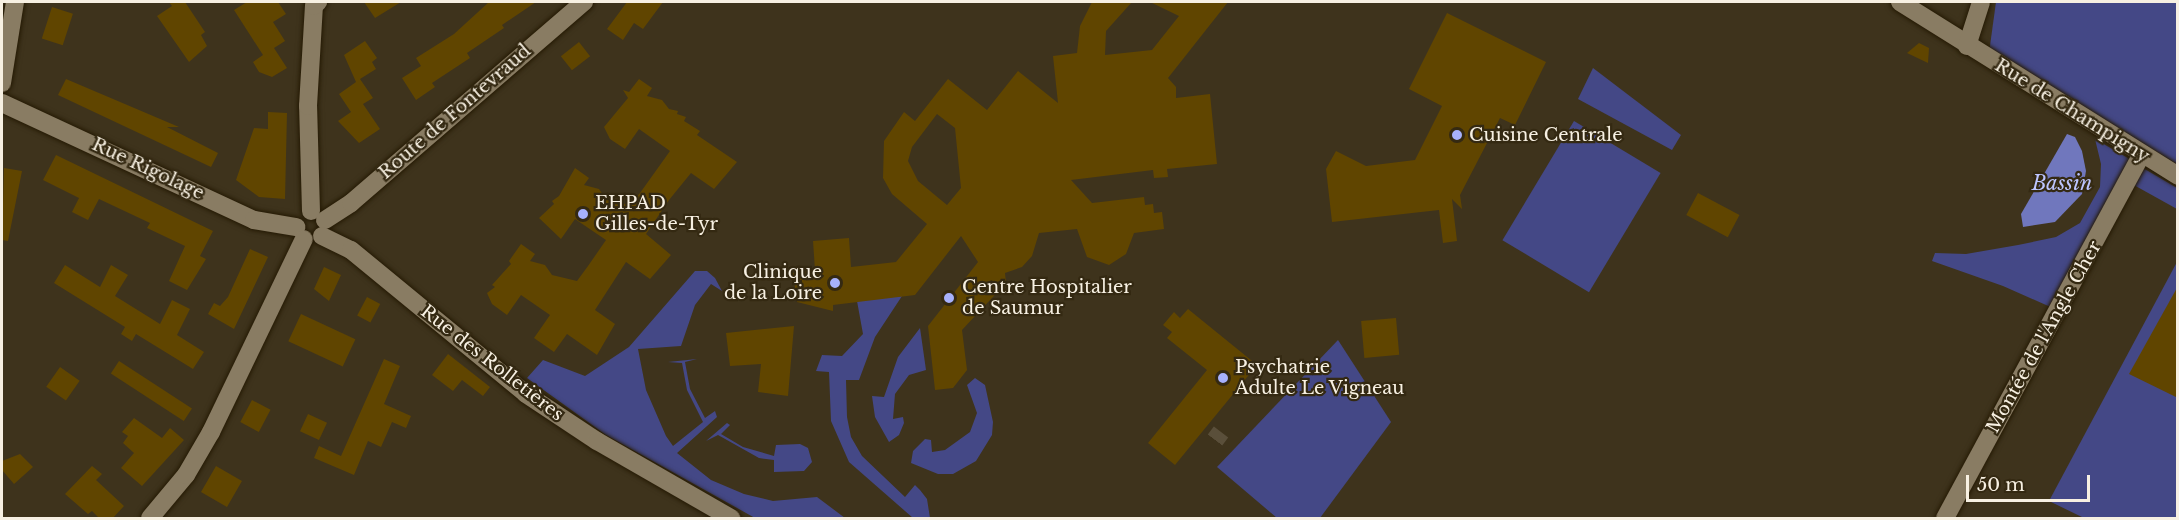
<!DOCTYPE html>
<meta charset="utf-8">
<style>
body{margin:0}
#map{position:relative;width:2179px;height:520px;overflow:hidden;background:#3e331c;font-family:"Libre Baskerville",serif}
div>[style]{position:absolute}
[style*='--x']{left:calc(var(--x)*1px);top:calc(var(--y)*1px);width:calc(var(--w)*1px);rotate:calc(var(--a)*1deg)}
.green>*{inset:0;background:#444886;transform-origin:0 0}
.water>*{inset:0;background:#7077bd}
.building>*{inset:0;background:#604500;transform-origin:0 0}
.minor-tunnel>*{height:18px;margin-top:-9px;transform-origin:0;background:repeating-linear-gradient(90deg,#5a4f3a 0 18px,transparent 0 27px)}
.roads{filter:drop-shadow(0 0 2px #251a04) drop-shadow(0 0 2px #251a04)}
.minor>*{height:18px;margin:-9px;padding:0 9px;transform-origin:9px;border-radius:9px;background:#897c63}
.dots>*{width:16px;height:16px;translate:-50% -50%;box-sizing:border-box;border:3px solid #342912;border-radius:50%}
span{translate:-50% -50%;white-space:nowrap;text-align:center;line-height:1.15;-webkit-text-stroke:4.5px #342912;paint-order:stroke}
.street-label{font-size:18px;color:#f7f0e2}
.poi-label{font-size:18px;color:#f7f0e2}
.left{translate:0 -50%;text-align:left}
.right{translate:-100% -50%;text-align:right}
.water-label{font-size:20px;color:#bdc5ff;font-style:italic}
.frame{position:absolute;inset:0;border:3px solid #f7f0e2;pointer-events:none}
.scale{position:absolute;left:1966px;top:475px;width:124px;height:27px;box-sizing:border-box;border:3px solid #f7f0e2;border-top:0;padding-left:8px;font-size:18px;line-height:21px;white-space:nowrap;color:#f7f0e2;-webkit-text-stroke:4px #342912;paint-order:stroke}
</style>
<div id="map">
<div class="green">
<i style="clip-path:polygon(1996px 2px,2177px 2px,2177px 164px,1989px 53px)"></i>
<i style="clip-path:polygon(1593px 68px,1681px 135px,1672px 150px,1578px 99px)"></i>
<i style="left:1574px;top:121px;width:101px;height:139px;rotate:31deg"></i>
<i style="clip-path:polygon(2095px 139px,2133px 161px,2055px 309px,2003px 286px,1932px 261px,1935px 253px,1966px 254px,2018px 245px,2056px 237px,2080px 223px,2100px 187px,2101px 164px)"></i>
<i style="clip-path:polygon(2143px 168px,2177px 188px,2177px 209px,2132px 184px)"></i>
<i style="clip-path:polygon(2177px 262px,2177px 518px,2084px 518px,2049px 501px)"></i>
<i style="clip-path:polygon(695px 271px,707px 271px,715px 278px,722px 291px,711px 284px,695px 305px,681px 346px,638px 349px,646px 390px,666px 436px,673px 446px,703px 422px,687px 390px,682px 363px,668px 362px,697px 359px,685px 362px,690px 389px,705px 418px,715px 411px,717px 417px,677px 453px,711px 480px,744px 494px,773px 501px,817px 497px,845px 518px,755px 518px,606px 435px,527px 378px,543px 360px,585px 376px,629px 347px)"></i>
<i style="clip-path:polygon(902px 296px,875px 337px,859px 380px,846px 380px,847px 417px,851px 437px,862px 456px,905px 497px,915px 485px,920px 490px,927px 499px,930px 518px,913px 518px,849px 462px,831px 421px,829px 372px,816px 371px,822px 355px,842px 356px,863px 334px,857px 301px)"></i>
<i style="clip-path:polygon(920px 328px,926px 370px,909px 375px,895px 394px,893px 419px,903px 417px,904px 423px,899px 435px,889px 442px,875px 417px,872px 396px,884px 397px,898px 357px)"></i>
<i style="clip-path:polygon(1338px 340px,1391px 422px,1320px 518px,1277px 518px,1217px 467px)"></i>
<i style="clip-path:polygon(975px 378px,985px 385px,993px 422px,992px 435px,976px 461px,953px 474px,938px 474px,911px 463px,913px 451px,925px 439px,931px 440px,932px 452px,945px 450px,970px 432px,977px 413px,967px 385px)"></i>
<i style="clip-path:polygon(727px 423px,730px 425px,721px 434px,743px 447px,774px 456px,776px 445px,800px 444px,808px 448px,812px 462px,804px 471px,774px 472px,774px 460px,759px 458px,718px 435px,706px 441px)"></i>
</div>
<div class="water">
<i style="clip-path:polygon(2067px 134px,2075px 137px,2082px 151px,2086px 171px,2082px 194px,2055px 222px,2023px 227px,2021px 214px)"></i>
</div>
<div class="building">
<i style="clip-path:polygon(169px 2px,185px 2px,205px 32px,201px 35px,207px 46px,189px 62px,157px 16px,172px 6px)"></i>
<i style="clip-path:polygon(247px 2px,278px 2px,286px 14px,273px 22px,285px 41px,274px 48px,287px 68px,272px 77px,259px 72px,253px 62px,263px 55px,234px 10px)"></i>
<i style="clip-path:polygon(364px 2px,401px 2px,375px 18px)"></i>
<i style="clip-path:polygon(489px 2px,536px 2px,502px 25px,504px 28px,467px 53px,470px 58px,432px 83px,435px 87px,416px 100px,402px 78px,421px 66px,416px 58px,454px 34px)"></i>
<i style="clip-path:polygon(627px 2px,663px 2px,643px 29px,634px 23px,623px 40px,607px 29px)"></i>
<i style="clip-path:polygon(evenodd,1092px 2px,1132px 2px,1106px 31px,1105px 55px,1152px 50px,1179px 16px,1150px 2px,1228px 2px,1168px 78px,1176px 87px,1176px 98px,1210px 94px,1217px 164px,1167px 169px,1168px 177px,1154px 178px,1153px 170px,1071px 180px,1092px 203px,1144px 197px,1145px 205px,1153px 204px,1154px 213px,1162px 212px,1164px 229px,1134px 233px,1126px 254px,1109px 265px,1087px 257px,1077px 229px,1039px 233px,1032px 256px,1022px 267px,1005px 273px,1006px 283px,962px 330px,967px 370px,953px 388px,935px 390px,928px 326px,978px 262px,961px 236px,915px 295px,833px 305px,833px 311px,797px 302px,793px 273px,815px 270px,813px 241px,849px 238px,851px 267px,896px 262px,927px 224px,892px 194px,883px 178px,884px 141px,904px 112px,915px 121px,948px 79px,987px 110px,1018px 71px,1058px 103px,1053px 56px,1077px 53px,1080px 26px,1092px 2px,937px 114px,955px 128px,961px 188px,947px 205px,918px 181px,908px 161px,912px 147px,937px 114px)"></i>
<i style="left:52px;top:7px;width:22px;height:33px;rotate:18deg"></i>
<i style="clip-path:polygon(1447px 13px,1546px 62px,1515px 125px,1500px 118px,1460px 195px,1462px 209px,1452px 199px,1457px 241px,1443px 243px,1439px 210px,1332px 222px,1326px 169px,1336px 151px,1366px 166px,1415px 160px,1442px 106px,1409px 89px)"></i>
<i style="clip-path:polygon(365px 41px,377px 58px,372px 62px,376px 69px,360px 79px,373px 98px,363px 104px,380px 129px,359px 143px,338px 121px,351px 112px,339px 94px,356px 82px,344px 55px)"></i>
<i style="left:579px;top:42px;width:18px;height:23px;rotate:52deg"></i>
<i style="clip-path:polygon(1919px 43px,1929px 48px,1928px 63px,1907px 53px)"></i>
<i style="clip-path:polygon(66px 79px,179px 127px,167px 127px,218px 153px,211px 167px,58px 95px)"></i>
<i style="clip-path:polygon(639px 79px,652px 88px,647px 96px,662px 100px,669px 109px,678px 111px,677px 114px,686px 117px,684px 121px,700px 131px,697px 135px,737px 162px,714px 189px,691px 173px,669px 200px,646px 234px,671px 255px,650px 279px,626px 262px,595px 310px,615px 324px,597px 355px,567px 334px,554px 352px,534px 338px,550px 315px,521px 295px,507px 315px,492px 304px,487px 293px,495px 287px,492px 285px,511px 264px,509px 261px,521px 244px,535px 254px,530px 261px,545px 265px,552px 275px,577px 281px,588px 266px,606px 240px,575px 219px,561px 239px,539px 218px,554px 204px,552px 201px,559px 196px,575px 168px,589px 178px,584px 185px,599px 189px,606px 199px,629px 205px,640px 193px,670px 151px,639px 129px,625px 149px,610px 139px,604px 127px,628px 98px,623px 90px,629px 92px)"></i>
<i style="clip-path:polygon(268px 112px,287px 113px,285px 199px,259px 197px,236px 180px,254px 128px,268px 129px)"></i>
<i style="clip-path:polygon(56px 155px,213px 231px,200px 256px,206px 259px,187px 290px,169px 281px,185px 246px,147px 228px,150px 223px,99px 199px,88px 220px,72px 212px,79px 198px,43px 180px)"></i>
<i style="clip-path:polygon(4px 168px,22px 171px,8px 241px,2px 240px)"></i>
<i style="left:1698px;top:193px;width:47px;height:25px;rotate:28deg"></i>
<i style="clip-path:polygon(250px 249px,268px 257px,234px 329px,208px 314px,214px 303px,220px 306px,228px 297px)"></i>
<i style="clip-path:polygon(65px 265px,100px 287px,111px 265px,128px 275px,115px 296px,160px 324px,172px 300px,190px 309px,177px 335px,204px 352px,193px 369px,136px 334px,132px 341px,121px 334px,125px 327px,54px 283px)"></i>
<i style="clip-path:polygon(324px 267px,341px 275px,329px 301px,314px 289px)"></i>
<i style="clip-path:polygon(2178px 286px,2178px 398px,2129px 374px)"></i>
<i style="left:367px;top:297px;width:15px;height:21px;rotate:28deg"></i>
<i style="clip-path:polygon(1188px 309px,1257px 365px,1175px 465px,1148px 443px,1207px 370px,1167px 338px,1172px 332px,1163px 325px,1174px 312px,1180px 318px)"></i>
<i style="left:301px;top:314px;width:60px;height:30px;rotate:25deg"></i>
<i style="left:1396px;top:318px;width:37px;height:35px;rotate:85deg"></i>
<i style="clip-path:polygon(794px 326px,788px 396px,758px 392px,761px 364px,730px 366px,726px 333px)"></i>
<i style="clip-path:polygon(448px 354px,490px 387px,483px 396px,462px 380px,453px 391px,432px 375px)"></i>
<i style="clip-path:polygon(384px 359px,400px 366px,384px 404px,411px 416px,406px 428px,392px 422px,381px 447px,368px 441px,354px 475px,314px 458px,319px 446px,341px 456px)"></i>
<i style="left:119px;top:361px;width:87px;height:15px;rotate:33deg"></i>
<i style="left:60px;top:367px;width:24px;height:24px;rotate:35deg"></i>
<i style="left:252px;top:400px;width:21px;height:25px;rotate:28deg"></i>
<i style="left:308px;top:414px;width:21px;height:19px;rotate:25deg"></i>
<i style="clip-path:polygon(134px 418px,162px 438px,170px 428px,184px 440px,142px 486px,121px 468px,134px 453px,123px 443px,128px 436px,122px 432px)"></i>
<i style="clip-path:polygon(20px 454px,33px 467px,14px 484px,2px 470px,2px 461px)"></i>
<i style="clip-path:polygon(92px 466px,102px 474px,96px 480px,124px 506px,112px 519px,100px 519px,92px 511px,88px 514px,65px 494px)"></i>
<i style="left:216px;top:466px;width:30px;height:30px;rotate:30deg"></i>
</div>
<div class="minor-tunnel">
<i style="--x:1215;--y:440;--w:10;--a:-53"></i>
</div>
<div class="roads">
<div class="minor">
<i style="--x:1900;--y:2;--w:328;--a:32"></i>
<i style="--x:1967;--y:46;--w:46;--a:-72.3"></i>
<i style="--x:2;--y:83;--w:82;--a:-80.9"></i>
<i style="--x:2;--y:103;--w:278;--a:24.9"></i>
<i style="--x:254;--y:220;--w:43;--a:9.5"></i>
<i style="--x:311;--y:211;--w:105;--a:-91.6"></i>
<i style="--x:308;--y:106;--w:100;--a:-86.6"></i>
<i style="--x:314;--y:6;--w:6;--a:-45"></i>
<i style="--x:325;--y:220;--w:31;--a:-33"></i>
<i style="--x:351;--y:203;--w:308;--a:-40.8"></i>
<i style="--x:322;--y:236;--w:32;--a:26"></i>
<i style="--x:351;--y:250;--w:227;--a:39.4"></i>
<i style="--x:526;--y:394;--w:85;--a:33.5"></i>
<i style="--x:597;--y:441;--w:155;--a:29.9"></i>
<i style="--x:150;--y:518;--w:56;--a:-50.1"></i>
<i style="--x:186;--y:475;--w:50;--a:-59.8"></i>
<i style="--x:211;--y:432;--w:214;--a:-64.3"></i>
<i style="--x:1945;--y:518;--w:414;--a:-61.6"></i>
</div>
</div>
<div class="dots">
<i style="left:1457px;top:135px;background:#a7b1fc"></i>
<i style="left:583px;top:214px;background:#a7b1fc"></i>
<i style="left:835px;top:283px;background:#a7b1fc"></i>
<i style="left:949px;top:298px;background:#a7b1fc"></i>
<i style="left:1223px;top:378px;background:#a7b1fc"></i>
</div>
<div class="street-label">
<span style="left:2072px;top:111px;rotate:32deg">Rue de Champigny</span>
<span style="left:455px;top:112px;rotate:-41deg">Route de Fontevraud</span>
<span style="left:148px;top:169px;rotate:25deg">Rue Rigolage</span>
<span style="left:2044px;top:337px;rotate:-61deg">Montée de l'Angle Cher</span>
<span style="left:492px;top:363px;rotate:38deg">Rue des Rolletières</span>
</div>
<div class="poi-label">
<span class="left" style="left:1469px;top:135px">Cuisine Centrale</span>
<span class="left" style="left:595px;top:214px">EHPAD<br>Gilles-de-Tyr</span>
<span class="right" style="left:822px;top:283px">Clinique<br>de la Loire</span>
<span class="left" style="left:962px;top:298px">Centre Hospitalier<br>de Saumur</span>
<span class="left" style="left:1235px;top:378px">Psychatrie<br>Adulte Le Vigneau</span>
</div>
<div class="water-label">
<span style="left:2062px;top:183px">Bassin</span>
</div>
<div class="frame"></div>
<div class="scale">50 m</div>
</div>
